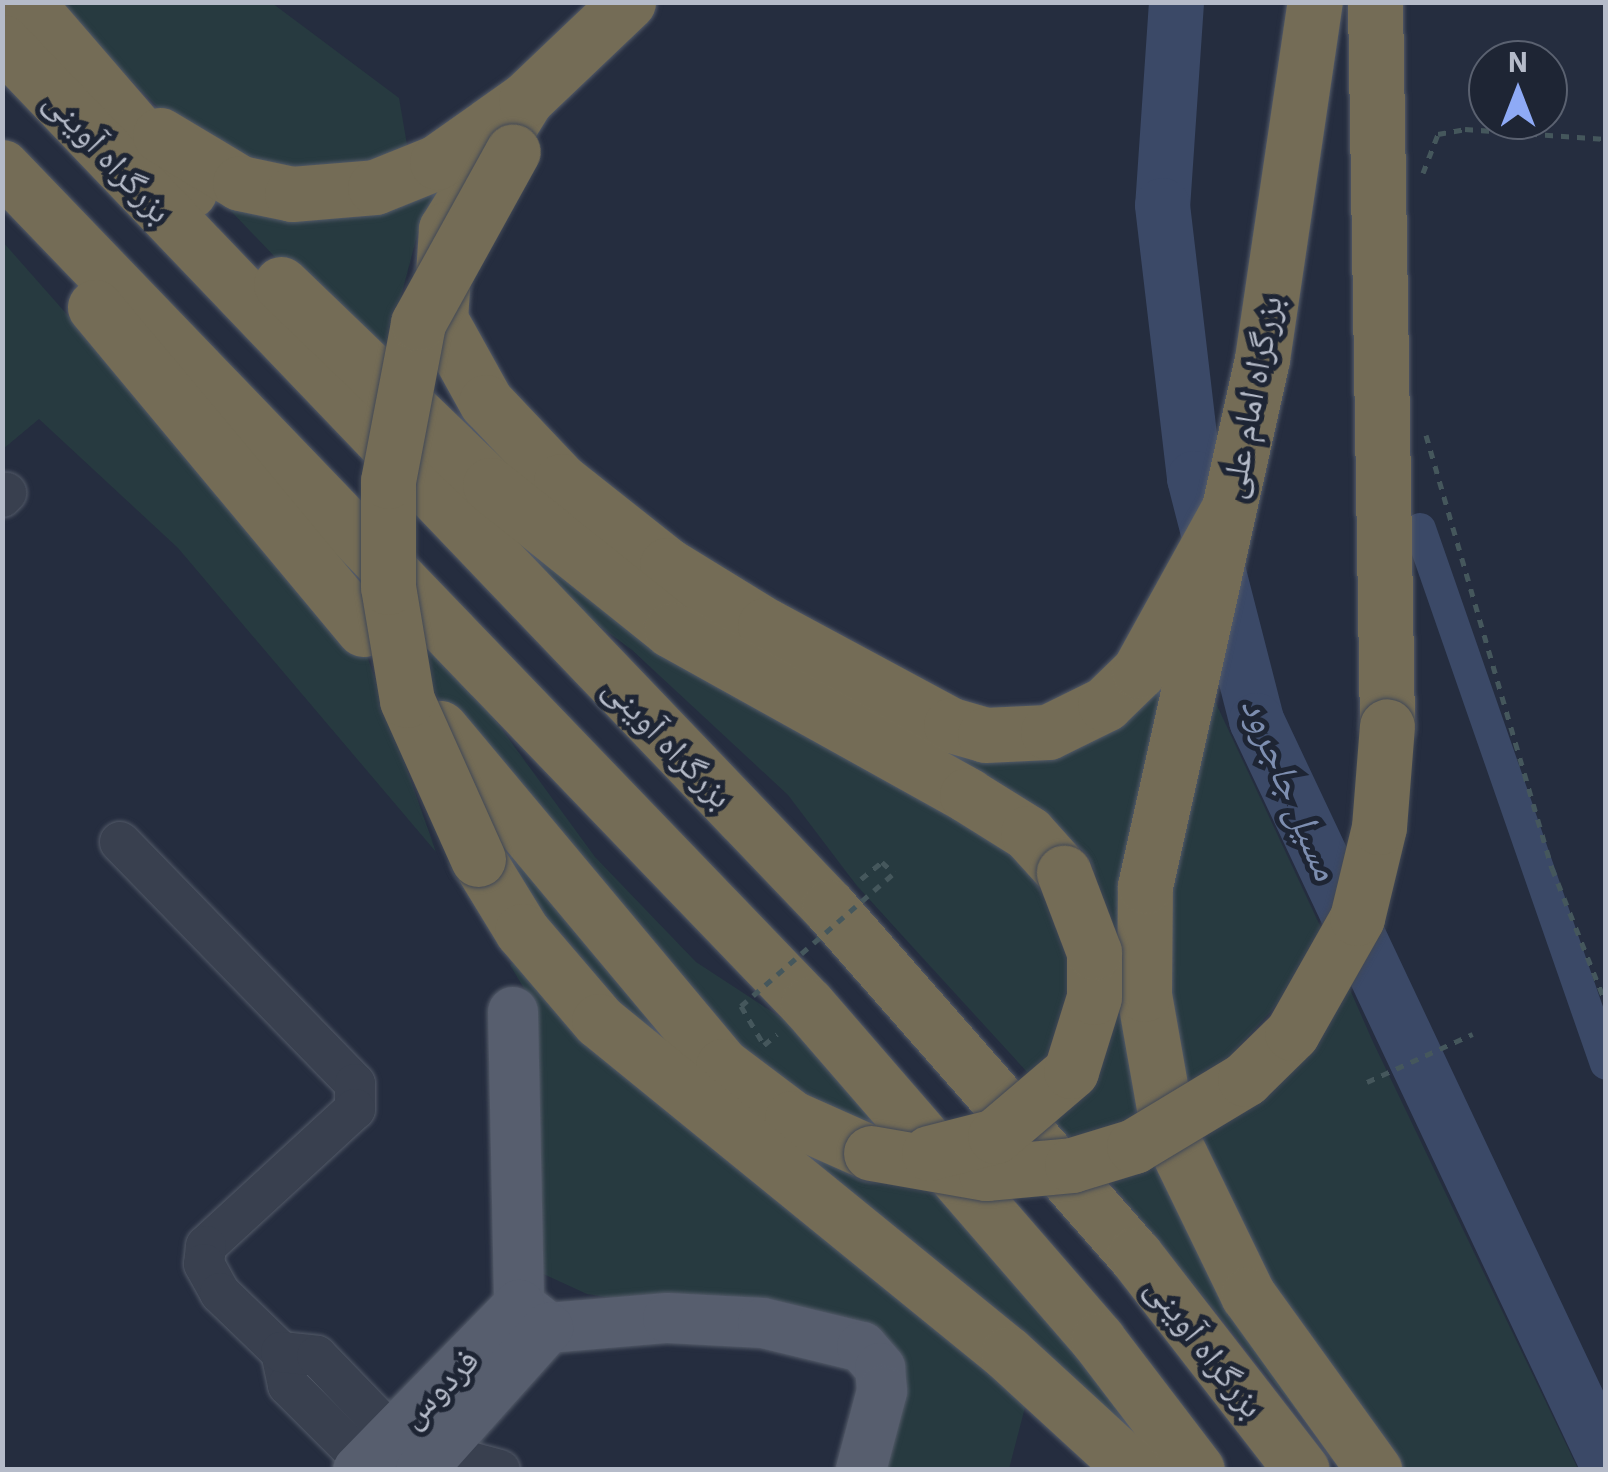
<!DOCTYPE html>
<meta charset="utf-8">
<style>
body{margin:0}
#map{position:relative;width:1608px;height:1472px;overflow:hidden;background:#252d3f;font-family:"IBM Plex Sans","Noto Naskh Arabic",sans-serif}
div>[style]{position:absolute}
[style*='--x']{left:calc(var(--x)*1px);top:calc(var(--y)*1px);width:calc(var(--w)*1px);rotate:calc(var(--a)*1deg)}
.green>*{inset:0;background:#273a40}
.canal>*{height:32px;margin:-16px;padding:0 16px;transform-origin:16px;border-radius:16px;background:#3b4967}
.river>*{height:55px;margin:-27.5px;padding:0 27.5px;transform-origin:27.5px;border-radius:27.5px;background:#3b4967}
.path>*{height:5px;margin-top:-2.5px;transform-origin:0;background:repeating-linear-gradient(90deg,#45575c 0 8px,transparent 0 16px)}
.roads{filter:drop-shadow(0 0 2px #545b69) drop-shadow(0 0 2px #545b69)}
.minor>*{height:40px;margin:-20px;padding:0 20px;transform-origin:20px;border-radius:20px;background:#39404f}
.major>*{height:50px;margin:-25px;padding:0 25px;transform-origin:25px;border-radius:25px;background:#575e6e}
.highway>*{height:55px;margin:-27.5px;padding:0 27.5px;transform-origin:27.5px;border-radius:27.5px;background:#746c56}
.path-bridge>*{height:5px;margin-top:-2.5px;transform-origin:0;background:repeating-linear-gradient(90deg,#45575c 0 8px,transparent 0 16px)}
.bridges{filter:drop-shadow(0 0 2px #414856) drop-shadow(0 0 2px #414856)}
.highway-bridge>*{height:55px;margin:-27.5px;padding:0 27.5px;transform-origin:27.5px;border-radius:27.5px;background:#746c56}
span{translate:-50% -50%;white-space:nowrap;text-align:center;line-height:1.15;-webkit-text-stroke:10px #1e2534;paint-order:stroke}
.street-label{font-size:35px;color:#b5bbc9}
.water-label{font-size:38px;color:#7d8eb0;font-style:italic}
.frame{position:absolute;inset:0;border:5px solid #b5bbc9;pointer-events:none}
.north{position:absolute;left:1468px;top:40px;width:100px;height:100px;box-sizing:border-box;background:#1e2534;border:2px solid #5a6170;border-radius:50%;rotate:0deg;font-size:28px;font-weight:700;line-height:40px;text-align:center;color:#b5bbc9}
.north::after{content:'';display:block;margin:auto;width:35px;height:45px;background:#8eaaf6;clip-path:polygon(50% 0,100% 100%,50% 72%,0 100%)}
</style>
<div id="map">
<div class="green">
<i style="clip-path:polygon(53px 3px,272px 3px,399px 98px,410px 162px,333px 184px,196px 145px)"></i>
<i style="clip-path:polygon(458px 158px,419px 228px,382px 369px,188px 166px,238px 194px)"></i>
<i style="clip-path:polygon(3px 242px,366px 653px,436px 852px,178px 548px,39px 419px,3px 449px)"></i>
<i style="clip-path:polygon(419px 428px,1025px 845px,1076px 969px,1038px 1084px,857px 886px,788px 795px,632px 650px,560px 597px)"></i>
<i style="clip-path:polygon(425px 624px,595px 857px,696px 962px,786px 1021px,915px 1148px,794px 1108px,478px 762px,428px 683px)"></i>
<i style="clip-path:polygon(1159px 682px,1176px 689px,1155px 1122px,1041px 1156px,1098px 933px,948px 774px,956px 744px,1073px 750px,1118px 725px)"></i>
<i style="clip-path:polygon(1206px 682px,1330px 947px,1184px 1106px,1157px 947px)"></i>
<i style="clip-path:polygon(456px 782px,672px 1030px,945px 1182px,1173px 1469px,1155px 1469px,570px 964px)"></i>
<i style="clip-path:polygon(518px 957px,1029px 1392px,1009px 1469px,870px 1469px,870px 1339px,587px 1294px,539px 1272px,525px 990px,510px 965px)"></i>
<i style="clip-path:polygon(1344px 976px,1373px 1042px,1578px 1469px,1397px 1469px,1263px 1290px,1188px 1134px)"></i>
<i style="clip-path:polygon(1167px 1145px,1344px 1469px,1100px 1170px)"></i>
</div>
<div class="canal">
<i style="--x:1420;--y:529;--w:566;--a:70.83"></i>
</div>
<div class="river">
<i style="--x:1176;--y:2;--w:203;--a:93.9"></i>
<i style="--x:1162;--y:205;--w:275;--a:83.3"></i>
<i style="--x:1194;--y:478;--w:250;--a:75.6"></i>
<i style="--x:1256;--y:720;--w:820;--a:64.75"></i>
</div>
<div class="path">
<i style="--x:1423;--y:173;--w:42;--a:-69"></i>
<i style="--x:1438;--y:134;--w:27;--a:-10"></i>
<i style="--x:1465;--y:129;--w:141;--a:4.1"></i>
<i style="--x:1426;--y:435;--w:451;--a:73.8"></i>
<i style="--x:1552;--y:868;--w:146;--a:68.3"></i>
<i style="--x:861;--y:879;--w:27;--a:-39"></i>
<i style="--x:882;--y:862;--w:16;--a:43"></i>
<i style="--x:741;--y:1006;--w:45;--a:59.5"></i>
<i style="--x:764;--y:1045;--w:17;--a:-40"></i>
<i style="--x:1367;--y:1082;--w:116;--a:-24.4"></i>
</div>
<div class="roads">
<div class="minor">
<i style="--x:2;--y:497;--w:6;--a:-45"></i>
<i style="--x:120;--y:842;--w:337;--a:45.8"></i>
<i style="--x:355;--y:1084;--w:25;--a:90"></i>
<i style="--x:355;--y:1109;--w:202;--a:137.4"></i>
<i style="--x:206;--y:1246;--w:18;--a:96"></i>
<i style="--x:204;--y:1264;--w:33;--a:61"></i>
<i style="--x:220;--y:1293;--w:85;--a:44"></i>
<i style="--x:281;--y:1352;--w:34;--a:78"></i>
<i style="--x:288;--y:1385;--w:110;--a:45"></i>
<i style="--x:281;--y:1352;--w:36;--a:6"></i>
<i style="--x:317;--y:1356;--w:108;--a:46.1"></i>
<i style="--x:436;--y:1453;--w:66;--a:14.9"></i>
</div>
<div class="major">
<i style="--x:513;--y:1012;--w:293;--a:88.8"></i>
<i style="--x:519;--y:1305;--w:37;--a:38"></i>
<i style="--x:548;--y:1328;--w:120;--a:-4.8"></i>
<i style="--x:668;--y:1318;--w:95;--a:3"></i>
<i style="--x:763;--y:1323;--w:102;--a:13.6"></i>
<i style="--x:862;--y:1347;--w:28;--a:49"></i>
<i style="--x:880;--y:1368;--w:23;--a:85"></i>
<i style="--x:882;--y:1391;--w:82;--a:104.9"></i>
<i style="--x:358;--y:1470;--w:231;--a:-45.7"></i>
<i style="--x:421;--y:1470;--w:191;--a:-48.2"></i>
</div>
<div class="highway">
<i style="--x:26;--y:2;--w:250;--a:49.2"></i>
<i style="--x:1375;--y:2;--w:724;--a:89.05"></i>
<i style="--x:2;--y:42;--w:1197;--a:46.29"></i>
<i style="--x:829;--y:907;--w:463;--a:48.7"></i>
<i style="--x:1135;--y:1255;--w:272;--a:52.2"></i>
<i style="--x:526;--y:99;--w:153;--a:121.6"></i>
<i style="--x:446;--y:229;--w:90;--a:93.8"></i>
<i style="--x:440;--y:319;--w:95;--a:61"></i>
<i style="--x:486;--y:402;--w:109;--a:46.5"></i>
<i style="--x:561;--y:481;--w:135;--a:38.4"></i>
<i style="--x:667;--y:565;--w:115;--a:31.5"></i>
<i style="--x:765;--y:625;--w:211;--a:28.3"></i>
<i style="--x:951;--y:725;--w:35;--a:16"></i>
<i style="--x:985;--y:735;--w:63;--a:-2.7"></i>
<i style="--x:1048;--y:732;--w:64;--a:-26.2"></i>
<i style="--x:1105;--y:704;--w:47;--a:-44.1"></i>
<i style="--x:1139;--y:671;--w:184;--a:-61.1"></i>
<i style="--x:160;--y:135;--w:93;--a:31"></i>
<i style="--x:240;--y:183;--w:53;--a:11.9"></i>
<i style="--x:292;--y:194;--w:83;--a:-4.8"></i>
<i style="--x:375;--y:187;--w:67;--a:-22"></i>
<i style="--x:437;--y:162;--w:109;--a:-35.3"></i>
<i style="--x:526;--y:99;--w:141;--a:-43.6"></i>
<i style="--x:2;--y:167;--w:1163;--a:46.12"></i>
<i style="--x:808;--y:1005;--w:443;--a:49.1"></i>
<i style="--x:1098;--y:1340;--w:163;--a:52.7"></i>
<i style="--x:281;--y:284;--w:290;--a:43.9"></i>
<i style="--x:490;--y:485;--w:232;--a:38.7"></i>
<i style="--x:671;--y:630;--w:339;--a:29.1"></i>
<i style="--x:967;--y:795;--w:72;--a:31.9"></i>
<i style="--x:1028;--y:833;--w:54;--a:48"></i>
<i style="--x:95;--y:307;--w:419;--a:50.2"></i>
<i style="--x:440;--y:728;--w:441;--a:50.1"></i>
<i style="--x:723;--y:1066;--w:86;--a:37"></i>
<i style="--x:792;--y:1118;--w:86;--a:23.9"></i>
<i style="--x:478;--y:859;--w:84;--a:58.6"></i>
<i style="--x:522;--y:931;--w:118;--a:49.5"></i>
<i style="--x:599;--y:1021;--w:527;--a:39.15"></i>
<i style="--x:1008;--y:1354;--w:171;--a:42.6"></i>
<i style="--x:1164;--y:1108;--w:116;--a:-100"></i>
<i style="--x:1144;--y:994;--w:108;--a:-89.5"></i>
<i style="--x:1145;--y:886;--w:540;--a:-77.48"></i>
<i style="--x:1262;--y:359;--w:361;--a:-81.6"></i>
<i style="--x:1179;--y:1153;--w:158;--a:64.1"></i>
<i style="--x:1248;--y:1295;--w:216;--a:54.2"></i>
</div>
</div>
<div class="path-bridge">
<i style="--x:741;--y:1006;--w:203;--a:-41"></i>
</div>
<div class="bridges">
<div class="highway-bridge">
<i style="--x:478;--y:859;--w:174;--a:-114.1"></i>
<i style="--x:407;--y:700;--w:115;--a:-99.5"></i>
<i style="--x:388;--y:587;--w:106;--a:-90"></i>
<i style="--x:388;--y:481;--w:161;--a:-79.2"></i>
<i style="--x:418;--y:323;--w:196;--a:-61.1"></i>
<i style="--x:871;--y:1153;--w:117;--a:9.9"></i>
<i style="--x:986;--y:1173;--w:86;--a:-5.3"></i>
<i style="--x:1072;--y:1165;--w:65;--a:-17"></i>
<i style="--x:1134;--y:1146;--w:130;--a:-31.1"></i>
<i style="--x:1245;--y:1079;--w:66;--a:-44.4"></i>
<i style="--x:1292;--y:1033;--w:132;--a:-60.5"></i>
<i style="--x:1357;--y:918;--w:94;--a:-76.4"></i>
<i style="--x:1379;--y:827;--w:101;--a:-85.5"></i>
<i style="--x:929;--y:1153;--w:68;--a:-14.4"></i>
<i style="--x:995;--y:1136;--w:100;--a:-40.5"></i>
<i style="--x:1071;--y:1071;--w:77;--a:-72.7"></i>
<i style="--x:1094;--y:997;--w:45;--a:-90"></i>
<i style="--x:1094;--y:952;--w:85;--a:-110.8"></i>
</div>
</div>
<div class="street-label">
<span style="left:109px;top:155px;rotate:47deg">بزرگراه آوینی</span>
<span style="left:1250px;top:397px;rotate:-79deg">بزرگراه امام علی</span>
<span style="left:669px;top:741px;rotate:46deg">بزرگراه آوینی</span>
<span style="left:1206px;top:1346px;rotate:52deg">بزرگراه آوینی</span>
<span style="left:438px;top:1387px;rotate:-45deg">فردوس</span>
</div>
<div class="water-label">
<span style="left:1292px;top:788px;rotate:67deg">مسیل جاجرود</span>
</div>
<div class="frame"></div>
<div class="north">N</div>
</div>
